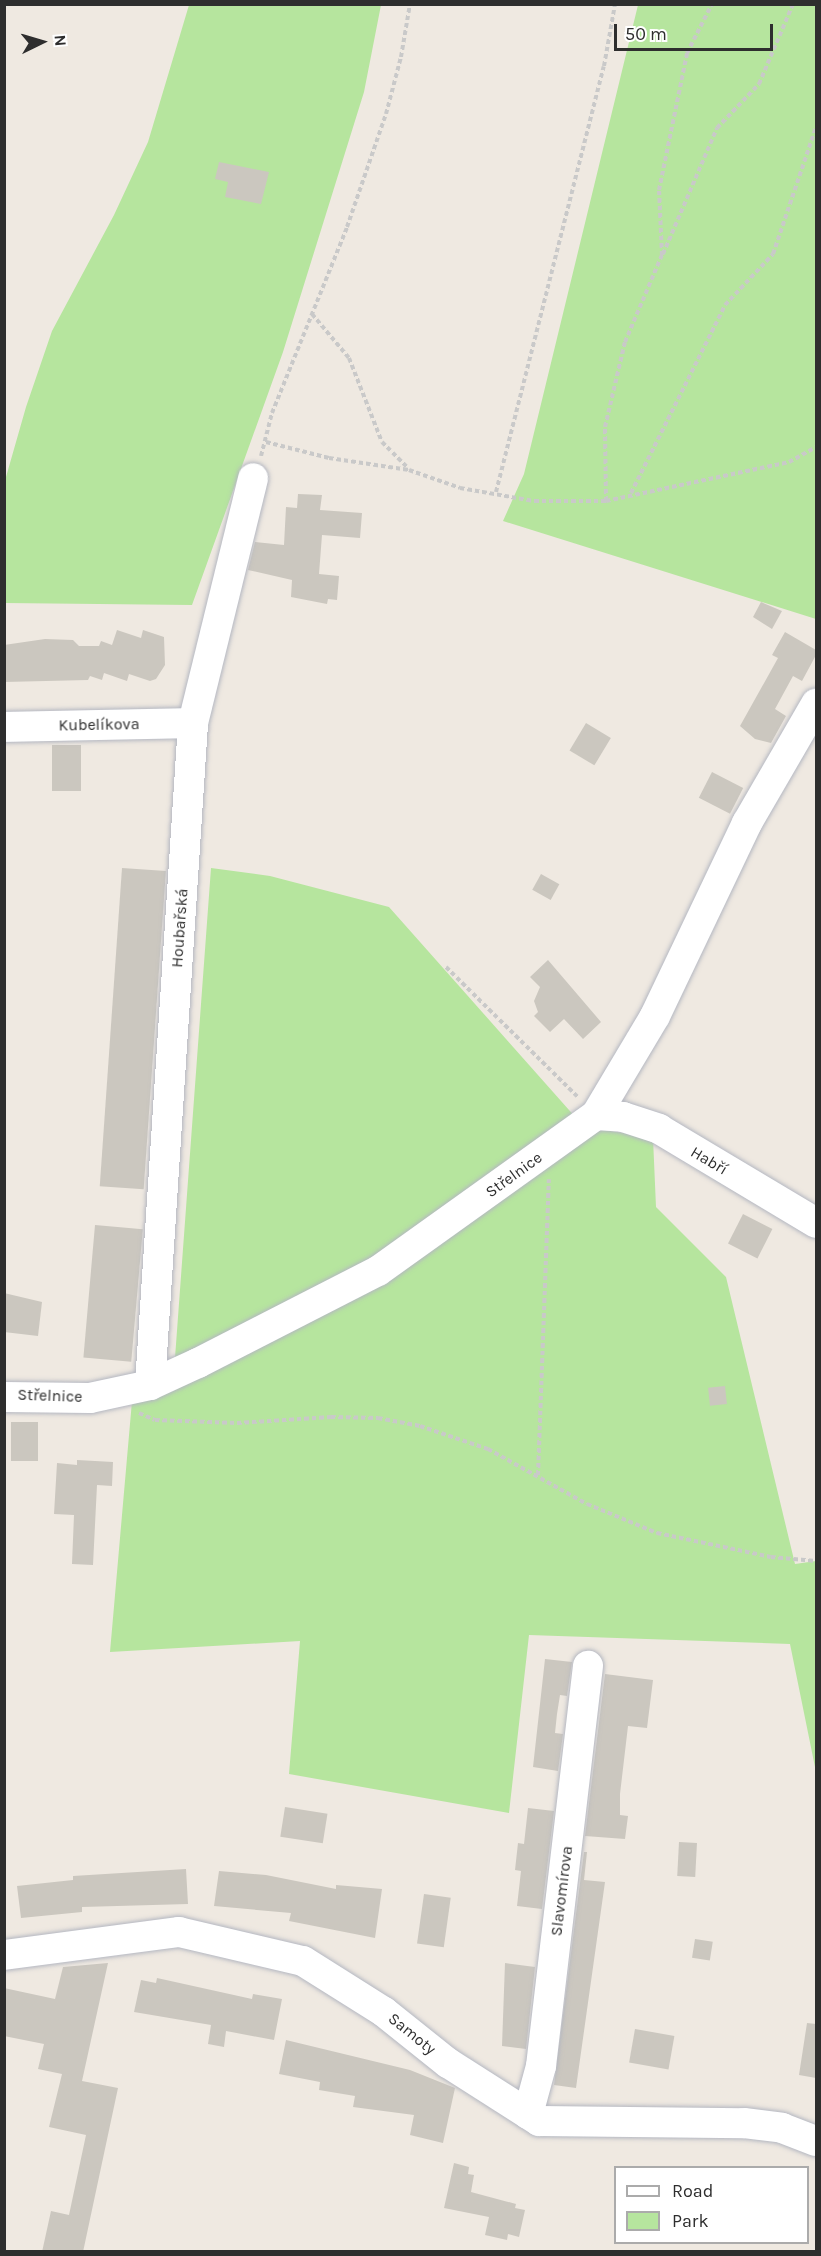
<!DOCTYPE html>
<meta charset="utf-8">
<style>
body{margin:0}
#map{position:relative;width:821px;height:2256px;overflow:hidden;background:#efe9e1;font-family:Karla,sans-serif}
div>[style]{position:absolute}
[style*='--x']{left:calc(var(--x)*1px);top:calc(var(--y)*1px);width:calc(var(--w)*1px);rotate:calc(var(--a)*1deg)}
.green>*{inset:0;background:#b6e59e}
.building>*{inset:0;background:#cbc7bf;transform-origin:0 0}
.path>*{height:4px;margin-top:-2px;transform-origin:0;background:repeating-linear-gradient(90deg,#c9c9c9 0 4.5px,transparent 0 7.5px)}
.roads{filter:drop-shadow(0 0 2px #b4b7c1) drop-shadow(0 0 2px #b4b7c1)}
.minor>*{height:30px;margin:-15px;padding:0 15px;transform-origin:15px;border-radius:15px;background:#fff}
span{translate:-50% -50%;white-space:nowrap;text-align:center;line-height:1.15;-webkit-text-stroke:4.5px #fff;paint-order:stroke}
.street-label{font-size:16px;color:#2e2e2e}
.frame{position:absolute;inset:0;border:6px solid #2e2e2e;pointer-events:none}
.legend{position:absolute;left:614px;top:2166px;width:195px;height:78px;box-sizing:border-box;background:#fff;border:2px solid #ababab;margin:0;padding:8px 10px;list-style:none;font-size:18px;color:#2e2e2e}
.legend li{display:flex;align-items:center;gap:12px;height:30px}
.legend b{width:30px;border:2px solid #ababab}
.north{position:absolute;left:12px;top:12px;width:60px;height:60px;-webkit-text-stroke:4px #fff;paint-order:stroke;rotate:85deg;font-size:16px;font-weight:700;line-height:24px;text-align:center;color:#2e2e2e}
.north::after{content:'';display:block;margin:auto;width:21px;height:27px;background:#2e2e2e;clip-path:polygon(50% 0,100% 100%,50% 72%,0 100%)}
.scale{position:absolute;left:614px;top:24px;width:159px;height:27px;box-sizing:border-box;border:3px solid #2e2e2e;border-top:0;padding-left:8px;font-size:18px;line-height:21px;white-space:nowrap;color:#2e2e2e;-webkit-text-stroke:4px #fff;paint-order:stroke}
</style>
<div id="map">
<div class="green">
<i style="clip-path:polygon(189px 5px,381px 5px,364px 92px,283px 352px,192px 605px,5px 603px,4px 484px,26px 407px,52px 331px,114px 215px,148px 142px)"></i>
<i style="clip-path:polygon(638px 5px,816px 5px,816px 619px,503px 521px,524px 474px)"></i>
<i style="clip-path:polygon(211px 868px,270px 876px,389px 907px,577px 1119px,593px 1128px,653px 1138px,656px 1207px,726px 1277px,795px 1564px,816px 1561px,816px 1772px,790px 1644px,529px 1635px,509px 1813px,289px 1774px,300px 1641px,110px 1652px,132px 1401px,173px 1385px)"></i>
</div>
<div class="building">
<i style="clip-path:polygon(219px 162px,269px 172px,261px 204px,225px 197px,228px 182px,215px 179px)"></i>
<i style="clip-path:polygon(298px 494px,322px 495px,320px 510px,362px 513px,360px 538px,322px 535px,319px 574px,339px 576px,337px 600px,328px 599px,327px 604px,291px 597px,292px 580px,248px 570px,255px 542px,284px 545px,286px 507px,297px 508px)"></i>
<i style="clip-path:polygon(761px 602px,782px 611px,772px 629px,753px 617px)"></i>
<i style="clip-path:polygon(117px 630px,141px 638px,143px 630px,164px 637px,165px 665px,156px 679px,150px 681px,129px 674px,127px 681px,104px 673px,102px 680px,90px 676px,88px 680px,4px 682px,4px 645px,45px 639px,73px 640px,79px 646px,99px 646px,101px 641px,112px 645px)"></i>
<i style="clip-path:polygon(785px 632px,816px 650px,816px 655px,802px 681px,793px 676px,775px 709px,786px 716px,771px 743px,755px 739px,740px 726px,778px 658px,772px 655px)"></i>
<i style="left:586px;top:723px;width:29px;height:32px;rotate:31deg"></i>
<i style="left:52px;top:745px;width:29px;height:46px"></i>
<i style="left:712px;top:772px;width:35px;height:29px;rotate:27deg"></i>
<i style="left:122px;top:868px;width:44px;height:319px;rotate:4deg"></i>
<i style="left:541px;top:874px;width:21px;height:18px;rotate:29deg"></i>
<i style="clip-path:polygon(548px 960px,601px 1022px,583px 1039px,564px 1019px,550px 1032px,534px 1016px,538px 1012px,534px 1001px,540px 987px,530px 977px)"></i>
<i style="left:743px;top:1214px;width:33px;height:33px;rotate:27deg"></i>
<i style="left:95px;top:1225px;width:48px;height:133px;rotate:5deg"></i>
<i style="clip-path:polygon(4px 1293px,42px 1302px,38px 1336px,4px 1332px)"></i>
<i style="left:725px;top:1386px;width:18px;height:17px;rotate:84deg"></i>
<i style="left:11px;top:1422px;width:27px;height:39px"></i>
<i style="clip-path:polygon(77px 1460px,113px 1462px,112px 1486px,97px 1485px,93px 1565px,72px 1564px,74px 1515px,54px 1514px,57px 1463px,77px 1465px)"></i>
<i style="clip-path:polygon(545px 1659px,572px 1662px,567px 1696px,560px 1695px,557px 1714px,555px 1733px,563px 1734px,558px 1771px,533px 1767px)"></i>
<i style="clip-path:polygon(605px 1674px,653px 1680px,647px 1728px,628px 1726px,620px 1794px,620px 1815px,628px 1816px,625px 1839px,585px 1836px)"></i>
<i style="left:285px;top:1807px;width:43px;height:30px;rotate:9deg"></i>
<i style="clip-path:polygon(528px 1808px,554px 1811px,542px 1909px,517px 1906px,521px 1871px,515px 1870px,518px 1843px,524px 1844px)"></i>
<i style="left:679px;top:1842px;width:18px;height:34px;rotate:3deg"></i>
<i style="clip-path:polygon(584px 1852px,587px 1852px,584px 1880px,605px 1882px,576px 2088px,554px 2085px)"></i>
<i style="clip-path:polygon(186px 1869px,188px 1904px,82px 1907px,82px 1912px,21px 1918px,17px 1886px,73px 1880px,73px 1876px)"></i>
<i style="clip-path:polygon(219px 1871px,266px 1875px,336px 1889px,336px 1885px,382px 1889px,375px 1938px,289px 1921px,291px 1913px,214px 1906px)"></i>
<i style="left:424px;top:1894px;width:27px;height:50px;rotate:8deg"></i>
<i style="left:695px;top:1939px;width:18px;height:19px;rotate:9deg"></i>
<i style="clip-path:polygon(108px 1963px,82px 2081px,118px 2088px,83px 2252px,42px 2252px,51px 2211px,69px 2215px,86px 2135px,49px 2127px,62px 2074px,38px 2069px,44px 2044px,4px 2036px,4px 1988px,55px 1999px,63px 1967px)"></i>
<i style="clip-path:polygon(505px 1963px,535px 1967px,526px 2049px,502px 2046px)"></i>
<i style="clip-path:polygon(157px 1978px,252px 1999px,253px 1994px,282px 1999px,274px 2040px,226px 2031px,224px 2047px,208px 2044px,211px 2025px,134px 2012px,141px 1980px,156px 1983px)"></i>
<i style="clip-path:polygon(807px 2023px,816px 2024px,816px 2078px,799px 2075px)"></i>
<i style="left:635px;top:2029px;width:40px;height:34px;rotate:10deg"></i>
<i style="clip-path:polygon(286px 2040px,410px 2070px,455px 2088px,443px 2143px,410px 2135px,414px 2115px,353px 2107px,355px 2096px,319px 2090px,320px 2082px,279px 2074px)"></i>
<i style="clip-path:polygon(454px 2163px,469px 2167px,468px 2174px,474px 2175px,471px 2192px,516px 2204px,515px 2208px,525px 2210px,519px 2237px,508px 2234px,507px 2240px,485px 2235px,489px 2217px,444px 2208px)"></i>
</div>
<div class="path">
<i style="--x:663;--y:254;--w:137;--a:-66.8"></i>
<i style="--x:717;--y:128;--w:61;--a:-46.3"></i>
<i style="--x:759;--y:84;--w:87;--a:-67"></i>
<i style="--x:312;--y:314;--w:57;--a:49.9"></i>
<i style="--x:349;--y:358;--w:90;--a:68.6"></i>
<i style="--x:382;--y:442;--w:38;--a:45"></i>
<i style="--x:266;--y:442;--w:65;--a:14.3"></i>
<i style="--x:329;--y:458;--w:81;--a:8.5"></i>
<i style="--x:409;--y:470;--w:54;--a:19.4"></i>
<i style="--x:460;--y:488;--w:75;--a:10"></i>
<i style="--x:534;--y:501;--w:72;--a:0"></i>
<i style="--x:606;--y:501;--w:187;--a:-12"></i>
<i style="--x:789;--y:462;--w:31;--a:-29"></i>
<i style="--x:261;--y:456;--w:44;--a:-75.7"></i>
<i style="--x:272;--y:413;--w:201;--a:-68"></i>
<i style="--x:347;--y:227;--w:120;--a:-71"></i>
<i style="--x:386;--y:114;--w:59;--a:-75.3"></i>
<i style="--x:401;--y:57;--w:54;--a:-80.4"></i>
<i style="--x:496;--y:492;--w:439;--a:-75.8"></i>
<i style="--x:604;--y:66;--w:63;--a:-79.9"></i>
<i style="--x:631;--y:493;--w:210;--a:-63.4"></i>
<i style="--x:725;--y:305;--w:70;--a:-46.7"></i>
<i style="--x:773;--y:254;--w:134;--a:-71.3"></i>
<i style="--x:606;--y:501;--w:74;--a:-90.8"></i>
<i style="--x:605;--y:427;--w:87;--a:-76.8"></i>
<i style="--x:625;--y:342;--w:95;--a:-67"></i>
<i style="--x:662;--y:255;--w:65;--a:-92.6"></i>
<i style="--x:659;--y:190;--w:140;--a:-78.4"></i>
<i style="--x:687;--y:53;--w:55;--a:-63"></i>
<i style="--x:446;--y:967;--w:185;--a:44.6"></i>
<i style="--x:139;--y:1413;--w:17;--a:24"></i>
<i style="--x:155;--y:1420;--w:82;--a:2.1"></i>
<i style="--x:237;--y:1423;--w:94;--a:-3.7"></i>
<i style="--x:331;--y:1417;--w:47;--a:1.2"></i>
<i style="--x:378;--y:1418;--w:43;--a:10.8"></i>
<i style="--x:420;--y:1426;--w:72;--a:18.7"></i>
<i style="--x:488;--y:1449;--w:113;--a:29.1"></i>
<i style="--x:587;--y:1504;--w:76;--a:22.5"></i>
<i style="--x:657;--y:1533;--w:116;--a:11.9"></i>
<i style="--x:771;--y:1557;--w:45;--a:5.1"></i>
<i style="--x:538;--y:1475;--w:296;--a:-87.9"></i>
</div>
<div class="roads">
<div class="minor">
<i style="--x:4;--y:727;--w:189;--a:-1.2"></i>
<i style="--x:596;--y:1115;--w:27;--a:4"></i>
<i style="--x:623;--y:1117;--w:38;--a:18"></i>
<i style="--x:659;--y:1129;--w:183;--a:30.9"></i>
<i style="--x:150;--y:1385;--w:663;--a:-86.28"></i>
<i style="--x:193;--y:723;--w:252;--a:-76.2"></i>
<i style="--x:4;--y:1397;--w:86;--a:0.7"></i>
<i style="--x:90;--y:1398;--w:61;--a:-12.2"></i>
<i style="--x:150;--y:1385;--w:53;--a:-24.6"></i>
<i style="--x:198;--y:1363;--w:202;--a:-27.1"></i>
<i style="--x:378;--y:1271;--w:268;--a:-35.6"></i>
<i style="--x:596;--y:1115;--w:115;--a:-59.2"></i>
<i style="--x:655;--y:1016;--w:214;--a:-64.5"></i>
<i style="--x:747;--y:823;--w:138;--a:-59.9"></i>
<i style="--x:4;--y:1955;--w:177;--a:-7.5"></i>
<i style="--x:179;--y:1932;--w:127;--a:13.2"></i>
<i style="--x:303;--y:1961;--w:96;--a:32.2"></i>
<i style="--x:384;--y:2012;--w:82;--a:38.6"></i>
<i style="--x:448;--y:2063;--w:108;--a:32.5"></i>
<i style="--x:539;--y:2121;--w:205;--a:0.6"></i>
<i style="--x:744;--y:2123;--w:38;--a:7"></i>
<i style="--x:782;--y:2128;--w:36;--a:21"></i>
<i style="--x:528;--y:2114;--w:50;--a:-74.8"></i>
<i style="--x:541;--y:2066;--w:403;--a:-83.3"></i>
</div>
</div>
<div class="street-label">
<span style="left:99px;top:725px;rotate:-1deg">Kubelíkova</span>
<span style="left:180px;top:928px;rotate:-86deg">Houbařská</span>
<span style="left:709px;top:1161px;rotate:31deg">Habří</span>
<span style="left:514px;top:1175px;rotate:-36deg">Střelnice</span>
<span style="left:50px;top:1396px;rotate:2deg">Střelnice</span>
<span style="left:562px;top:1891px;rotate:-83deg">Slavomírova</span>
<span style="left:412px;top:2034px;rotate:39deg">Samoty</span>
</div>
<div class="frame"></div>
<ul class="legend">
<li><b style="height:8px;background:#fff"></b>Road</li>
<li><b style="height:16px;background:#b6e59e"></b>Park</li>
</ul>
<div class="north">N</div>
<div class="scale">50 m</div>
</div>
